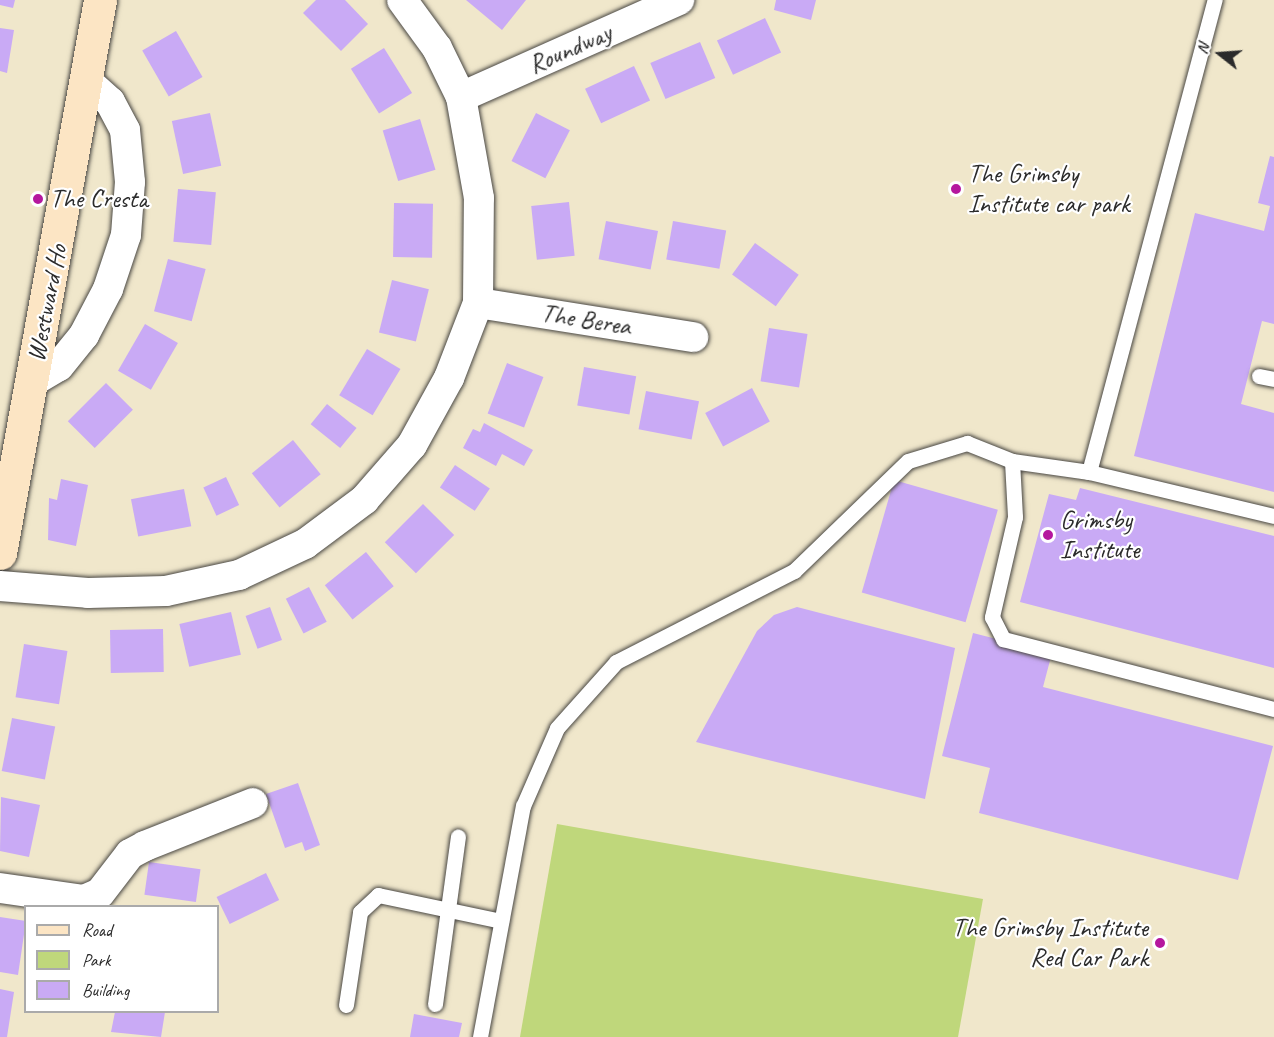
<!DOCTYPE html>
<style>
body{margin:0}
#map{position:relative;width:1274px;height:1037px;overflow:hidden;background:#f0e7cb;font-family:Caveat,sans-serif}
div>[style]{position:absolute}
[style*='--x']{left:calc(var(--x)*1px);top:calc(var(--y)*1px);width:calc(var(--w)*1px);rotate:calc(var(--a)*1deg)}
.green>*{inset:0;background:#bfd77b}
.building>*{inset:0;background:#c9aaf5;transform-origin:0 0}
.roads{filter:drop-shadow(0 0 2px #494743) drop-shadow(0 0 2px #494743)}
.lane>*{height:15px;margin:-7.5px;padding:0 7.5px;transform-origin:7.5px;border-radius:7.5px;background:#fff}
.street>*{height:30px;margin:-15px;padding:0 15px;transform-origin:15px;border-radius:15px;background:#fff}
.secondary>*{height:33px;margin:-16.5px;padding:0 16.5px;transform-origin:16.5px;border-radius:16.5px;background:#fce5c4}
.dots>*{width:16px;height:16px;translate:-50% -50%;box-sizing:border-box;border:3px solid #fff;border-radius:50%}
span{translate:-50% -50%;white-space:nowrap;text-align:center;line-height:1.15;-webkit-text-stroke:4.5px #fff;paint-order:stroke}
.street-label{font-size:26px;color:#2b2b2b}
.poi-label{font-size:26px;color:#2b2b2b}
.left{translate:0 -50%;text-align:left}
.right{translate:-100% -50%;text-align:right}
.legend{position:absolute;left:24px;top:905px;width:195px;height:108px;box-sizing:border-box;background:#fff;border:2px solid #aaa;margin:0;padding:8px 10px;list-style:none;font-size:18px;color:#2b2b2b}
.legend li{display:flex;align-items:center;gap:12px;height:30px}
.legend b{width:30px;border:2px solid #aaa}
.north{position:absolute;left:1190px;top:24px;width:60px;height:60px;-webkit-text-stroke:4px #fff;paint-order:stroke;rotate:287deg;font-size:16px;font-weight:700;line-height:24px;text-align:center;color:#2b2b2b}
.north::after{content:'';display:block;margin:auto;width:21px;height:27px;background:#2b2b2b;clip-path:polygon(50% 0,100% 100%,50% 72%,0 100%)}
</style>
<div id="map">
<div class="green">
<i style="clip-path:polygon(557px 824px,983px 899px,958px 1037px,520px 1037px)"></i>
</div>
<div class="building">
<i style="clip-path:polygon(0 0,15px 0,13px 8px,0 5px)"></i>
<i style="clip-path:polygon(316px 0,345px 0,368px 24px,341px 51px,303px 13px)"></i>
<i style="clip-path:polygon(466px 0,526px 0,502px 30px)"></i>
<i style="clip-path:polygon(776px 0,816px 0,811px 20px,774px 10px)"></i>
<i style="left:765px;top:18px;width:38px;height:53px;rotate:65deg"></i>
<i style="clip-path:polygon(0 28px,14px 30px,7px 73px,0 71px)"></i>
<i style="left:176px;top:31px;width:53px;height:39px;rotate:60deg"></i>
<i style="left:700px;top:42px;width:39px;height:54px;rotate:67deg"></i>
<i style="left:384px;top:48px;width:53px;height:39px;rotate:58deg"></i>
<i style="left:634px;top:66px;width:38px;height:54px;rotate:65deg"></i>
<i style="left:210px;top:113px;width:54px;height:39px;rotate:78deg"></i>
<i style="left:536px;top:113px;width:38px;height:54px;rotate:27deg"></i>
<i style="left:420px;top:119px;width:53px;height:39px;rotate:73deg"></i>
<i style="clip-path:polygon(1270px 156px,1274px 157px,1274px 324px,1262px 321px,1241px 404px,1274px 413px,1274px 492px,1134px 456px,1195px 213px,1264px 231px,1270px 206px,1258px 203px)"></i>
<i style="left:178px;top:189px;width:38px;height:53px;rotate:5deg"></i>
<i style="left:569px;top:202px;width:54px;height:38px;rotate:84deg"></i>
<i style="left:394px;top:203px;width:39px;height:54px;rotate:1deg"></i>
<i style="left:606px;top:221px;width:53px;height:39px;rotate:11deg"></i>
<i style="left:673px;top:221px;width:54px;height:39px;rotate:10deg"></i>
<i style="left:755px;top:243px;width:54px;height:39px;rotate:36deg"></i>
<i style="left:168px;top:259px;width:39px;height:54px;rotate:15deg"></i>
<i style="left:392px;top:280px;width:38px;height:54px;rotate:14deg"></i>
<i style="left:145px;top:324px;width:38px;height:54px;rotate:30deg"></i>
<i style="left:769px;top:328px;width:39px;height:54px;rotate:9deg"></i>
<i style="left:367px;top:349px;width:39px;height:54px;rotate:31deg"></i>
<i style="left:507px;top:363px;width:39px;height:54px;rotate:21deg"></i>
<i style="left:584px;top:367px;width:53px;height:39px;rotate:10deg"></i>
<i style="left:106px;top:383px;width:38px;height:54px;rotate:45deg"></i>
<i style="left:752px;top:388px;width:38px;height:53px;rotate:62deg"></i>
<i style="left:646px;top:391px;width:54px;height:39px;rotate:11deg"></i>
<i style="left:327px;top:404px;width:38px;height:26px;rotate:39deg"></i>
<i style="clip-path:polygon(484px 423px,533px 450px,524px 466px,502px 454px,496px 466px,463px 448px,473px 429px,480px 432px)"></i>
<i style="left:293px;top:440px;width:44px;height:53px;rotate:51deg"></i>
<i style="left:455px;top:465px;width:42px;height:27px;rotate:34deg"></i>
<i style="left:226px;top:477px;width:31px;height:25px;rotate:65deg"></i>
<i style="clip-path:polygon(61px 479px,88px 485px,76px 546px,48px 540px,49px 498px,57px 500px)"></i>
<i style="left:894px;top:480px;width:108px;height:117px;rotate:16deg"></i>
<i style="clip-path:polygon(1080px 488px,1274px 536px,1274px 668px,1020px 602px,1049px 494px,1076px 500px)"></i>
<i style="left:184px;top:489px;width:38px;height:54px;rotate:79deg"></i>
<i style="left:423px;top:504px;width:44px;height:54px;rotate:45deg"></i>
<i style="left:366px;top:552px;width:44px;height:53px;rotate:51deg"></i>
<i style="left:309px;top:587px;width:39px;height:26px;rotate:63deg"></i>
<i style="left:270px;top:607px;width:35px;height:26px;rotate:70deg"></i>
<i style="clip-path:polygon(797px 607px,955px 648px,925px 799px,696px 742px,757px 631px,774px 615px)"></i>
<i style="left:231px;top:612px;width:44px;height:53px;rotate:77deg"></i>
<i style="left:163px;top:629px;width:43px;height:53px;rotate:89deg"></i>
<i style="clip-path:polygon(973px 633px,1052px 653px,1043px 687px,1273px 746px,1238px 880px,979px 813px,990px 768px,942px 756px)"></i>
<i style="left:24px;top:644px;width:44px;height:54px;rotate:9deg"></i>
<i style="left:12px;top:718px;width:44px;height:54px;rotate:11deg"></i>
<i style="clip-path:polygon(298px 783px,320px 845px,305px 851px,302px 842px,285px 848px,266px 794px)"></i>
<i style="clip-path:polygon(1px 797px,40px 805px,29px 857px,0 851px)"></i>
<i style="left:149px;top:862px;width:52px;height:33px;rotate:8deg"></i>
<i style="left:266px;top:873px;width:30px;height:55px;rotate:64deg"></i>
<i style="clip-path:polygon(0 917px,26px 921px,18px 975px,0 972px)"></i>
<i style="clip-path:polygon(0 989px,14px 992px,7px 1037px,0 1037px)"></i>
<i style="clip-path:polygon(115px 1012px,165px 1012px,161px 1037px,111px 1032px)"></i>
<i style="clip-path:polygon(414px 1014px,462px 1023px,459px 1037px,410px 1037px)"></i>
</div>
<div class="roads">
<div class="lane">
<i style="--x:1259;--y:376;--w:15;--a:11"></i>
<i style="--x:1012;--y:461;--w:56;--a:86.9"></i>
<i style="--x:1015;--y:517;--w:103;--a:103"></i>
<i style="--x:992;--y:617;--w:25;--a:63"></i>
<i style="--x:1003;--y:639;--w:280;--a:14.5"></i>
<i style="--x:1089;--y:472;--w:489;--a:-75.1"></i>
<i style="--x:435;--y:1004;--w:169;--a:-82.2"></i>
<i style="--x:346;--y:1005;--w:94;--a:-81.4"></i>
<i style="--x:360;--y:912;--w:25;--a:-43"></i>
<i style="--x:378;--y:895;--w:126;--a:11.9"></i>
<i style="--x:480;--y:1037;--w:235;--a:-79.5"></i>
<i style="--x:523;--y:806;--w:85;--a:-66.4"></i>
<i style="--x:557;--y:728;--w:89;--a:-48.2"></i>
<i style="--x:616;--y:662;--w:200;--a:-27.1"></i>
<i style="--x:794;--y:571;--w:158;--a:-44"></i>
<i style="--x:908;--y:461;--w:62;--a:-17"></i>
<i style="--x:967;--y:443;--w:48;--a:21.8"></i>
<i style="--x:1012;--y:461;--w:78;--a:8.1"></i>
<i style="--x:1089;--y:472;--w:190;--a:13.4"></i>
</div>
<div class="street">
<i style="--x:461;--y:97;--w:239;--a:-24"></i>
<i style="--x:478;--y:303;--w:218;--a:9"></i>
<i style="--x:32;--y:382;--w:31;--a:-31"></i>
<i style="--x:59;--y:366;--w:40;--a:-51"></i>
<i style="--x:84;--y:335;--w:52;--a:-62.4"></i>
<i style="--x:108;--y:289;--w:57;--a:-71.6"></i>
<i style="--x:126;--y:235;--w:53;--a:-85.7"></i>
<i style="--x:130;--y:182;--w:52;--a:-95.5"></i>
<i style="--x:125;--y:130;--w:32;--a:-118"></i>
<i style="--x:110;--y:102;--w:30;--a:-138"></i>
<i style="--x:0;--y:586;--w:88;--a:4.5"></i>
<i style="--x:88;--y:593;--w:78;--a:-1.5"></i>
<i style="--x:166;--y:591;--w:75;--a:-12.4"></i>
<i style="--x:239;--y:575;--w:73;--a:-25.2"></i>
<i style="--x:305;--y:544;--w:74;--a:-36.7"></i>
<i style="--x:364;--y:500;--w:73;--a:-48.9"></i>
<i style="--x:412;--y:445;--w:77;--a:-61.1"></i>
<i style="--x:449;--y:378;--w:80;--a:-68.9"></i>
<i style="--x:478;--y:303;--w:105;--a:-89.5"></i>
<i style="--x:479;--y:198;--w:103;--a:-100.1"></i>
<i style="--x:461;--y:97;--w:55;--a:-116.1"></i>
<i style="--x:437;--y:48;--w:59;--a:-126.1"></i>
<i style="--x:0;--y:888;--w:85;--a:8.1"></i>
<i style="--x:84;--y:900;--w:17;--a:-24"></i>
<i style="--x:100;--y:893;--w:49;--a:-52.4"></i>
<i style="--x:130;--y:854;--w:17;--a:-28"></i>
<i style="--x:145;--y:846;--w:116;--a:-21.7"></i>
</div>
<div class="secondary">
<i style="--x:0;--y:553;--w:562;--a:-79.75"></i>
</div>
</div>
<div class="dots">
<i style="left:956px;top:189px;background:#b5179e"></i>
<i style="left:38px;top:199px;background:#b5179e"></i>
<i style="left:1048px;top:535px;background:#b5179e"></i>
<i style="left:1160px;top:943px;background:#b5179e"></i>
</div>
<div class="street-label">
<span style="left:570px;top:49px;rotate:-24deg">Roundway</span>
<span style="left:47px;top:303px;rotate:-79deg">Westward Ho</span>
<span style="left:586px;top:320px;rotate:9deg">The Berea</span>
</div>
<div class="poi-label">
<span class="left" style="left:968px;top:189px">The Grimsby<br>Institute car park</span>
<span class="left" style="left:50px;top:199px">The Cresta</span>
<span class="left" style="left:1060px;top:535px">Grimsby<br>Institute</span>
<span class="right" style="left:1148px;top:943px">The Grimsby Institute<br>Red Car Park</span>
</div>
<ul class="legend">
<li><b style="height:8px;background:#fce5c4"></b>Road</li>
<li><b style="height:16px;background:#bfd77b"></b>Park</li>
<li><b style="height:16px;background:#c9aaf5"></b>Building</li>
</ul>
<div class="north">N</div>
</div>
